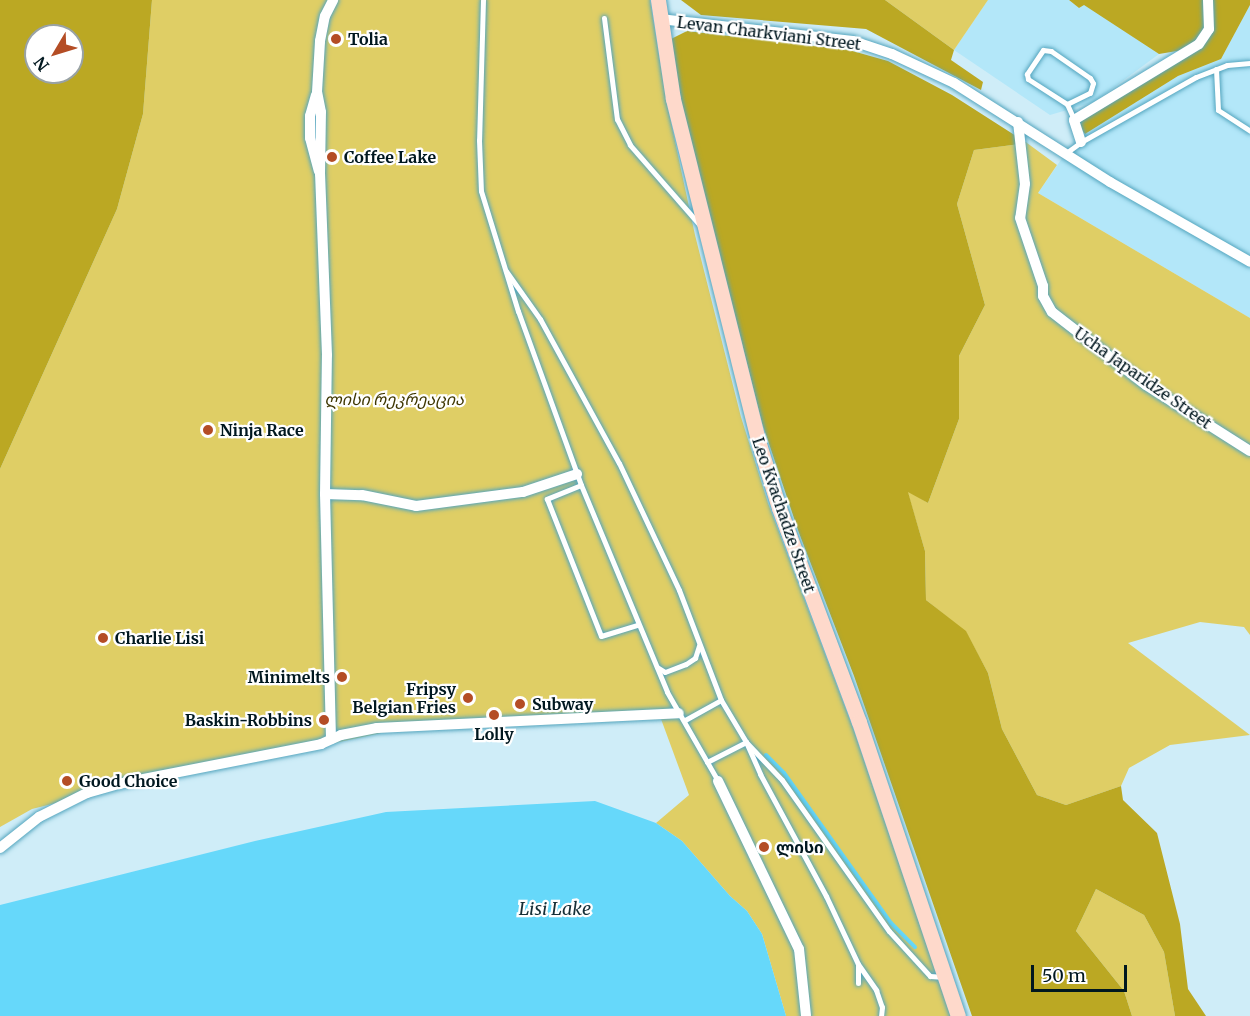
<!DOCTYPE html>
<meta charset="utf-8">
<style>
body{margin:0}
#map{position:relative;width:1250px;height:1016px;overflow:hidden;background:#cfedf8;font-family:Merriweather,"Noto Sans Georgian",serif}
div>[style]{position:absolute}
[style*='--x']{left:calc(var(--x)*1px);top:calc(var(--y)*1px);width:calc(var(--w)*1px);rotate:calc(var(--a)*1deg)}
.built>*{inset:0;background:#b3e7f9}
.green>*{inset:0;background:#dfce65}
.forest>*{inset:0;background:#bba823}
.water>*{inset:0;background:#66d8fa}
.stream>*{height:4px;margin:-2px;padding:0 2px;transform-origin:2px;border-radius:2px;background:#66d8fa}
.roads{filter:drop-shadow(0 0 2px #54a5be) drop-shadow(0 0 2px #54a5be)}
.lane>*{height:5px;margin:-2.5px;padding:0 2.5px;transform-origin:2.5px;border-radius:2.5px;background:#fff}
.street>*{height:10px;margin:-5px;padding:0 5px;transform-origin:5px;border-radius:5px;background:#fff}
.secondary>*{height:15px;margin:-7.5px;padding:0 7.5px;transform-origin:7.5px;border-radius:7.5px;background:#fed9cb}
.dots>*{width:16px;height:16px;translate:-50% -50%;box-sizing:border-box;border:3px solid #fff;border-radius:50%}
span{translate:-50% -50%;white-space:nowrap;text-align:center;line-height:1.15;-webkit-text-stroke:4.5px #fff;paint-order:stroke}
.street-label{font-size:16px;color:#00171f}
.poi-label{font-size:16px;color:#00171f;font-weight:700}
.left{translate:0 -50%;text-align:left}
.right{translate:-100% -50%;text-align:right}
.park-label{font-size:16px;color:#3e3600;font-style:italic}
.water-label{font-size:18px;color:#162f37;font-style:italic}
.north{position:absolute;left:24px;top:24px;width:60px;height:60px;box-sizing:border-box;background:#fff;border:2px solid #99a2a5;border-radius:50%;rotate:232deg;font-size:16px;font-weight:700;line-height:24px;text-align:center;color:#00171f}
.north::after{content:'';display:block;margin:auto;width:21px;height:27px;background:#b44d25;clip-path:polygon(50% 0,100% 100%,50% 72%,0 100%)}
.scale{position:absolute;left:1031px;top:965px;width:96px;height:27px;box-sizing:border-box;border:3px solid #00171f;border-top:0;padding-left:8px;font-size:18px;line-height:21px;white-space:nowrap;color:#00171f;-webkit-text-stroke:4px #fff;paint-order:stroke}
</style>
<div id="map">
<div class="built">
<i style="clip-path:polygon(988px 0,1069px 0,1079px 8px,1084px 4px,1159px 54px,1094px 102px,1050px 115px,954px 50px)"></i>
<i style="clip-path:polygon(1250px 5px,1250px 318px,1038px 193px,1065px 154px,1085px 134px,1178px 76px,1221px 59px)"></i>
</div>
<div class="green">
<i style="clip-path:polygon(152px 0,650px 0,666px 99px,695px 235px,741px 417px,768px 503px,854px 731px,951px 1016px,786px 1016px,762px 934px,747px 911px,730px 896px,682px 841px,656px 823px,689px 795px,661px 719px,386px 732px,72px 799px,32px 809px,0 827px,0 469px,117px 209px,143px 114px)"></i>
<i style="clip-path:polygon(885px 0,988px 0,954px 50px)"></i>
<i style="clip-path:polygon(1027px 143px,1057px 165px,1038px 193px,1250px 318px,1250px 635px,1244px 627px,1200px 622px,1128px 643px,1250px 735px,1170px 745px,1129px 768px,1121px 786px,1066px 805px,1037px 795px,1002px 729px,988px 673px,966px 632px,926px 600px,925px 551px,907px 490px,928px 503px,959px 419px,959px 356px,985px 305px,957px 204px,974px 150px)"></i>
<i style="clip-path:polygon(1096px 889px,1144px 915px,1164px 952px,1175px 1016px,1132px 1016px,1124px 991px,1076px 931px)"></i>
</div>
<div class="forest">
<i style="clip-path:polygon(evenodd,0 0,152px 0,143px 114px,117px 209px,0 469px,0 0,36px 36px,72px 36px,72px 72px,36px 72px,36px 36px)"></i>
<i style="clip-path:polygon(681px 0,885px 0,954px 50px,951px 60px,983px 82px,981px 90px,866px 29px,701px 15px)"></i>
<i style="clip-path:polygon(1069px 0,1250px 0,1250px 5px,1221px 59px,1178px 76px,1085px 134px,1074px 120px,1201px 47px,1159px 54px,1084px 5px,1079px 8px)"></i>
<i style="clip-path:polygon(687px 31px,849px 50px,888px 61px,952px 95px,1027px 143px,974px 150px,957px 204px,985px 305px,959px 356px,959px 419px,928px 503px,908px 492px,925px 551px,926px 600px,966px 631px,988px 673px,1002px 729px,1037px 795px,1066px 805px,1121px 786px,1123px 800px,1157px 833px,1180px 924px,1188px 989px,1206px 1016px,1175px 1016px,1164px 952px,1144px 915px,1096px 889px,1076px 931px,1124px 991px,1132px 1016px,972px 1016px,854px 676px,799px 533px,762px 423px,680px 98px,671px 39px)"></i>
</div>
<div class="water">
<i style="clip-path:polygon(595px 801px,656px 823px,682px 841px,730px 896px,747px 911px,762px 934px,786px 1016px,0 1016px,0 905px,255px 841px,386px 812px)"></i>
</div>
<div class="stream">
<i style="--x:766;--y:755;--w:25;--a:45"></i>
<i style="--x:784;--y:773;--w:184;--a:54.5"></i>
<i style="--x:891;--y:923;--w:34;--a:45"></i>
</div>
<div class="roads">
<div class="lane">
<i style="--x:483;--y:0;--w:140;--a:91.6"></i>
<i style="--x:479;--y:140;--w:51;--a:87.8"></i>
<i style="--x:481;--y:191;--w:126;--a:72.9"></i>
<i style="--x:518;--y:311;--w:185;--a:70.1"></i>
<i style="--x:581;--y:485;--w:224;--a:67.4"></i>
<i style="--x:667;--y:692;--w:103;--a:60.2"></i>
<i style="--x:604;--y:18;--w:102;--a:82.7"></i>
<i style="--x:617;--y:119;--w:29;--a:63"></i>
<i style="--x:630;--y:145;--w:105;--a:48.9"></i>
<i style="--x:1216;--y:69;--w:41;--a:87.2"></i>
<i style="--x:1218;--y:110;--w:38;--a:33"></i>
<i style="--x:1067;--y:104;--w:25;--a:-26"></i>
<i style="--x:1090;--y:93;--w:10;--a:-73"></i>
<i style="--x:1093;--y:83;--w:6;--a:-121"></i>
<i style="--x:1090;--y:78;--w:47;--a:-145.3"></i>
<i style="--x:1051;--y:51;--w:8;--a:-173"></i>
<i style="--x:1043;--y:50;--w:29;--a:124"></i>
<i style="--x:1027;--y:74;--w:5;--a:79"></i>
<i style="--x:1028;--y:79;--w:46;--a:32.7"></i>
<i style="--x:1067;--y:104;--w:17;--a:66"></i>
<i style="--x:1066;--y:153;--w:19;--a:-36"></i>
<i style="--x:1081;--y:142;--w:132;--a:-29.5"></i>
<i style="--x:1196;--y:77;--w:33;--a:-21"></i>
<i style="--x:1227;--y:65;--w:23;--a:-5"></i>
<i style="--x:506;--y:271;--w:59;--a:54.7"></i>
<i style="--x:540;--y:319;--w:164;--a:61.3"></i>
<i style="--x:619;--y:463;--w:140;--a:64.7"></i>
<i style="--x:679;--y:590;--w:118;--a:69.1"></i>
<i style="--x:721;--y:700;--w:49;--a:59.2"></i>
<i style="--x:746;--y:742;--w:52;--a:46.5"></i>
<i style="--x:782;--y:780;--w:185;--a:54.7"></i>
<i style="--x:889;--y:931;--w:61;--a:47.7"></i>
<i style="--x:930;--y:976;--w:14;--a:4"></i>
<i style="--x:581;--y:485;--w:37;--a:158"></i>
<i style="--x:547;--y:499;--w:147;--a:68.5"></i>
<i style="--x:601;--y:636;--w:39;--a:-17"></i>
<i style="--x:657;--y:667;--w:9;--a:32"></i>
<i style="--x:665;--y:672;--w:22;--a:-21"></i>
<i style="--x:686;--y:664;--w:11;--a:-34"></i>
<i style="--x:695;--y:658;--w:13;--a:-72"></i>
<i style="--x:685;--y:720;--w:41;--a:-29.1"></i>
<i style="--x:707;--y:762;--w:44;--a:-27.1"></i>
<i style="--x:746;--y:742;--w:35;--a:66"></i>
<i style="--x:760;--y:774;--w:139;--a:61.6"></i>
<i style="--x:826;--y:896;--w:75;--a:64.8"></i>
<i style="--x:858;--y:964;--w:32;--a:55"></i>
<i style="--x:876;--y:990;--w:18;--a:71"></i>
<i style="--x:882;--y:1007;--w:9;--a:96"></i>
<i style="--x:858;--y:983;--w:17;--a:-90"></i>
</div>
<div class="street">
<i style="--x:660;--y:19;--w:194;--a:6.5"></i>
<i style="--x:853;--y:41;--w:41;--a:18.4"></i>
<i style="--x:892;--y:54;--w:68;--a:25.1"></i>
<i style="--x:954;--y:83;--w:185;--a:32.4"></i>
<i style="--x:1110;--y:182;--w:161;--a:29.7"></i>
<i style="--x:316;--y:95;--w:22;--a:106"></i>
<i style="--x:310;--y:116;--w:22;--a:90"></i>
<i style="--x:310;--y:138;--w:34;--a:75"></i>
<i style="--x:1018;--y:122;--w:62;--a:83.6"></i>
<i style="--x:1025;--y:184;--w:34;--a:98"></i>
<i style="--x:1020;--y:218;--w:72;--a:71.3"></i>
<i style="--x:1043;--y:286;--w:10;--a:90"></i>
<i style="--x:1043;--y:296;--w:18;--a:61"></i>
<i style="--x:1052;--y:312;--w:119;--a:37.8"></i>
<i style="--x:1146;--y:385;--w:123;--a:32.4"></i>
<i style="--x:1081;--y:142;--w:23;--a:-108"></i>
<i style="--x:1074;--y:120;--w:146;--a:-31.3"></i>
<i style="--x:1199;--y:44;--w:18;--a:-56"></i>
<i style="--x:1209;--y:29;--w:29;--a:-92"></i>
<i style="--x:325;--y:494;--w:37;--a:2"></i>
<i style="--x:362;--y:495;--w:55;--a:11.5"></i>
<i style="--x:416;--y:506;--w:108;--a:-7.5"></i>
<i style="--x:523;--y:492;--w:57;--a:-18.4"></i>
<i style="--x:331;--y:739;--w:245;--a:-91.4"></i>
<i style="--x:325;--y:494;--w:139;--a:-89.2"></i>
<i style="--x:327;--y:355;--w:181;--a:-92.2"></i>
<i style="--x:320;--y:174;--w:62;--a:-89.1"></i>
<i style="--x:321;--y:112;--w:20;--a:-101"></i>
<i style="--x:317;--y:92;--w:51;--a:-86.6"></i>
<i style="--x:320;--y:41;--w:25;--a:-79"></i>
<i style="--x:325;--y:16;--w:18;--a:-63"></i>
<i style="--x:718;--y:781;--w:187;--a:64.3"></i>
<i style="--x:799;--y:949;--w:67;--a:84"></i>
<i style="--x:0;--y:848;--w:50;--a:-38.5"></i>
<i style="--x:39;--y:817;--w:54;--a:-26.6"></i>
<i style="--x:87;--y:793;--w:32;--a:-16"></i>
<i style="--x:118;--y:784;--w:207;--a:-11.1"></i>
<i style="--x:321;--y:744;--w:22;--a:-24"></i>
<i style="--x:341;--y:735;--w:37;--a:-11"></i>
<i style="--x:377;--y:728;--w:302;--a:-2.8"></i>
</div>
<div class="secondary">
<i style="--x:658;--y:0;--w:100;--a:81.4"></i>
<i style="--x:673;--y:99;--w:356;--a:76"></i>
<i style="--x:759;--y:444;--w:67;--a:72.6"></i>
<i style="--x:779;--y:508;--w:228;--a:69.5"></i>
<i style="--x:859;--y:722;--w:310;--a:71.4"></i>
</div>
</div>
<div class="dots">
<i style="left:336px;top:39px;background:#b44d25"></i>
<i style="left:332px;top:157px;background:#b44d25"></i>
<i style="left:208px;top:430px;background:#b44d25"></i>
<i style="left:103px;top:638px;background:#b44d25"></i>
<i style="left:342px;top:677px;background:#b44d25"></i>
<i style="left:468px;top:698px;background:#b44d25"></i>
<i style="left:520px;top:704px;background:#b44d25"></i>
<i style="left:494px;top:715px;background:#b44d25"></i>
<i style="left:324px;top:720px;background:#b44d25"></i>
<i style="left:67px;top:781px;background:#b44d25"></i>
<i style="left:764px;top:847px;background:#b44d25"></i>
</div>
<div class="street-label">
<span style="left:769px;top:33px;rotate:7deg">Levan Charkviani Street</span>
<span style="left:1143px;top:378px;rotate:35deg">Ucha Japaridze Street</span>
<span style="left:784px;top:515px;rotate:71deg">Leo Kvachadze Street</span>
</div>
<div class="poi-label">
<span class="left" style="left:348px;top:39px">Tolia</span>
<span class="left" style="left:344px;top:157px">Coffee Lake</span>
<span class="left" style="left:220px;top:430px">Ninja Race</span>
<span class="left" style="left:115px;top:638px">Charlie Lisi</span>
<span class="right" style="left:330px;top:677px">Minimelts</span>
<span class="right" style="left:456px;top:698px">Fripsy<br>Belgian Fries</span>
<span class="left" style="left:532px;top:704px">Subway</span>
<span class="right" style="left:312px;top:720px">Baskin-Robbins</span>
<span style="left:494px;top:734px">Lolly</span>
<span class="left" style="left:79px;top:781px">Good Choice</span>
<span class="left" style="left:776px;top:847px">ლისი</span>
</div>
<div class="park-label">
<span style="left:394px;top:399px">ლისი რეკრეაცია</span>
</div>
<div class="water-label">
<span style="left:555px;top:909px">Lisi Lake</span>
</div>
<div class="north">N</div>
<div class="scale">50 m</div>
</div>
